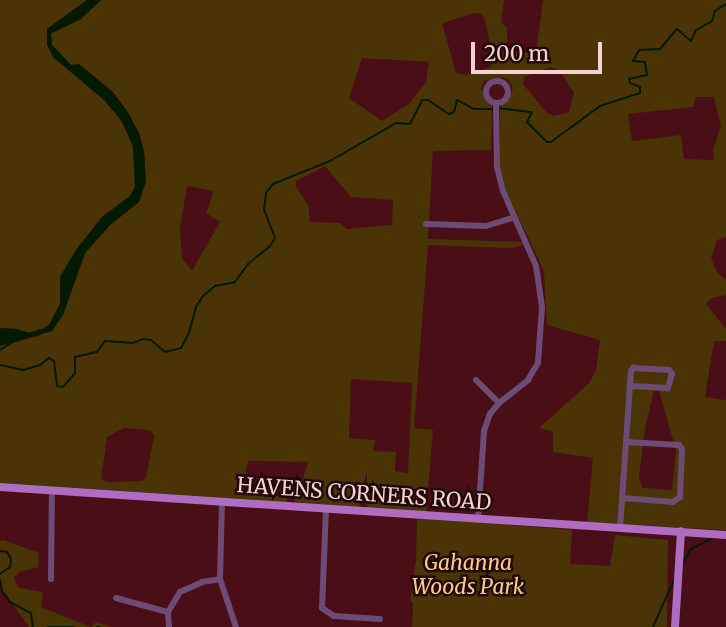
<!DOCTYPE html>
<style>
body{margin:0}
#map{position:relative;width:726px;height:627px;overflow:hidden;background:#490e16;font-family:Merriweather,serif}
div>[style]{position:absolute}
[style*='--x']{left:calc(var(--x)*1px);top:calc(var(--y)*1px);width:calc(var(--w)*1px);rotate:calc(var(--a)*1deg)}
.green>*{inset:0;background:#4a3304}
.water>*{inset:0;background:#031a00}
.stream>*{height:2px;margin:-1px;padding:0 1px;transform-origin:1px;border-radius:1px;background:#031a00}
.minor>*{height:6px;margin:-3px;padding:0 3px;transform-origin:3px;border-radius:3px;background:#6c4c75}
.minor>.ring{margin:-3px;padding:0;box-sizing:content-box;background:none;border:6px solid #6c4c75;border-radius:50%}
.major>*{height:8px;margin:-4px;padding:0 4px;transform-origin:4px;border-radius:4px;background:#af6dc2}
span{translate:-50% -50%;white-space:nowrap;text-align:center;line-height:1.15;-webkit-text-stroke:5px #200709;paint-order:stroke}
.street-label{font-size:21px;color:#f7d0d0}
.park-label{font-size:21px;color:#fdcd7f;font-style:italic}
.scale{position:absolute;left:471px;top:42px;width:131px;height:32px;box-sizing:border-box;border:4px solid #f7d0d0;border-top:0;padding-left:9px;font-size:21px;line-height:24px;white-space:nowrap;color:#f7d0d0;-webkit-text-stroke:5px #200709;paint-order:stroke}
</style>
<div id="map">
<div class="green">
<i style="clip-path:polygon(0 0,87px 0,47px 29px,53px 57px,104px 100px,121px 120px,133px 146px,135px 187px,130px 196px,102px 217px,76px 250px,60px 277px,60px 304px,49px 325px,33px 334px,17px 329px,0 328px)"></i>
<i style="clip-path:polygon(evenodd,101px 0,504px 0,501px 22px,507px 28px,507px 48px,516px 52px,531px 51px,537px 45px,543px 0,726px 0,726px 237px,717px 240px,711px 259px,718px 273px,726px 280px,726px 295px,712px 298px,706px 304px,726px 329px,726px 341px,714px 341px,705px 397px,726px 400px,726px 530px,587px 522px,593px 458px,553px 452px,553px 432px,539px 428px,589px 383px,596px 370px,600px 340px,547px 325px,544px 271px,507px 193px,499px 162px,500px 106px,510px 97px,513px 88px,509px 80px,502px 77px,484px 81px,481px 89px,492px 105px,491px 150px,433px 151px,428px 239px,523px 242px,524px 245px,511px 248px,428px 245px,414px 428px,433px 430px,426px 513px,367px 508px,367px 469px,359px 507px,295px 502px,295px 487px,303px 478px,308px 462px,248px 461px,243px 488px,245px 493px,287px 497px,287px 502px,0 483px,0 346px,39px 336px,63px 315px,85px 253px,110px 225px,139px 202px,146px 181px,144px 151px,139px 133px,127px 111px,71px 65px,52px 45px,51px 34px,81px 19px,101px 0,475px 13px,481px 14px,485px 20px,493px 58px,491px 67px,466px 75px,456px 73px,442px 23px,475px 13px,101px 0,362px 58px,429px 62px,426px 82px,409px 104px,382px 121px,349px 98px,362px 58px,101px 0,551px 67px,559px 70px,574px 93px,569px 112px,554px 116px,547px 113px,523px 84px,524px 77px,551px 67px,101px 0,696px 97px,714px 97px,721px 126px,713px 150px,714px 160px,684px 159px,681px 135px,632px 141px,628px 114px,693px 107px,696px 97px,101px 0,325px 166px,351px 197px,393px 200px,392px 225px,347px 229px,340px 223px,310px 222px,308px 205px,296px 187px,296px 181px,325px 166px,101px 0,187px 186px,214px 191px,206px 213px,220px 222px,192px 271px,182px 258px,180px 229px,187px 186px,101px 0,351px 379px,412px 383px,408px 473px,395px 471px,396px 452px,373px 451px,375px 440px,349px 438px,351px 379px,101px 0,654px 391px,659px 391px,676px 450px,672px 490px,642px 488px,639px 477px,645px 428px,654px 391px,101px 0,124px 428px,151px 430px,154px 436px,146px 477px,142px 481px,107px 482px,101px 479px,107px 437px,124px 428px)"></i>
<i style="clip-path:polygon(417px 517px,572px 530px,570px 564px,610px 566px,615px 535px,668px 540px,667px 627px,412px 627px,413px 604px,410px 600px,416px 561px)"></i>
<i style="clip-path:polygon(3px 540px,39px 553px,38px 567px,19px 572px,14px 578px,19px 588px,43px 592px,41px 607px,91px 627px,96px 622px,112px 627px,29px 627px,0 586px,0 541px)"></i>
</div>
<div class="water">
<i style="clip-path:polygon(87px 0,101px 0,81px 19px,51px 33px,52px 45px,71px 65px,79px 64px,113px 92px,127px 111px,139px 133px,144px 152px,146px 181px,139px 202px,110px 225px,85px 253px,63px 315px,52px 331px,0 346px,0 328px,17px 329px,33px 334px,49px 325px,60px 304px,60px 277px,76px 250px,102px 217px,130px 196px,135px 187px,133px 146px,121px 120px,104px 100px,53px 57px,47px 45px,47px 29px)"></i>
</div>
<div class="stream">
<i style="--x:498;--y:108;--w:34;--a:7"></i>
<i style="--x:532;--y:112;--w:11;--a:117"></i>
<i style="--x:527;--y:122;--w:28;--a:45"></i>
<i style="--x:547;--y:142;--w:4;--a:0"></i>
<i style="--x:551;--y:142;--w:61;--a:-36.3"></i>
<i style="--x:600;--y:106;--w:42;--a:-18"></i>
<i style="--x:640;--y:93;--w:6;--a:-90"></i>
<i style="--x:640;--y:87;--w:11;--a:-158"></i>
<i style="--x:630;--y:83;--w:4;--a:-104"></i>
<i style="--x:629;--y:79;--w:18;--a:-13"></i>
<i style="--x:647;--y:75;--w:13;--a:-99"></i>
<i style="--x:645;--y:62;--w:12;--a:-175"></i>
<i style="--x:633;--y:61;--w:13;--a:-61"></i>
<i style="--x:639;--y:50;--w:21;--a:-3"></i>
<i style="--x:660;--y:49;--w:26;--a:-50"></i>
<i style="--x:677;--y:29;--w:18;--a:41"></i>
<i style="--x:691;--y:41;--w:12;--a:-66"></i>
<i style="--x:696;--y:30;--w:18;--a:-29"></i>
<i style="--x:712;--y:21;--w:10;--a:-73"></i>
<i style="--x:715;--y:11;--w:13;--a:-32"></i>
<i style="--x:28;--y:334;--w:13;--a:-18"></i>
<i style="--x:0;--y:350;--w:19;--a:-32"></i>
<i style="--x:0;--y:365;--w:24;--a:12"></i>
<i style="--x:23;--y:370;--w:18;--a:-16"></i>
<i style="--x:40;--y:365;--w:11;--a:-38"></i>
<i style="--x:49;--y:358;--w:6;--a:31"></i>
<i style="--x:54;--y:361;--w:25;--a:83"></i>
<i style="--x:57;--y:386;--w:6;--a:9"></i>
<i style="--x:63;--y:387;--w:18;--a:-49"></i>
<i style="--x:75;--y:373;--w:16;--a:-90"></i>
<i style="--x:75;--y:357;--w:23;--a:-13"></i>
<i style="--x:97;--y:352;--w:14;--a:-54"></i>
<i style="--x:105;--y:341;--w:28;--a:4"></i>
<i style="--x:133;--y:343;--w:11;--a:-22"></i>
<i style="--x:143;--y:339;--w:8;--a:7"></i>
<i style="--x:151;--y:340;--w:18;--a:41"></i>
<i style="--x:165;--y:352;--w:16;--a:-14"></i>
<i style="--x:181;--y:348;--w:17;--a:-62"></i>
<i style="--x:189;--y:333;--w:27;--a:-75"></i>
<i style="--x:196;--y:307;--w:13;--a:-58"></i>
<i style="--x:203;--y:296;--w:16;--a:-40"></i>
<i style="--x:215;--y:286;--w:20;--a:-11"></i>
<i style="--x:235;--y:282;--w:22;--a:-54"></i>
<i style="--x:248;--y:264;--w:28;--a:-39"></i>
<i style="--x:270;--y:246;--w:9;--a:-58"></i>
<i style="--x:275;--y:238;--w:30;--a:-111"></i>
<i style="--x:264;--y:210;--w:17;--a:-83"></i>
<i style="--x:266;--y:193;--w:11;--a:-52"></i>
<i style="--x:273;--y:184;--w:61;--a:-22"></i>
<i style="--x:330;--y:161;--w:76;--a:-29.9"></i>
<i style="--x:396;--y:123;--w:14;--a:4"></i>
<i style="--x:410;--y:124;--w:27;--a:-63"></i>
<i style="--x:422;--y:100;--w:6;--a:0"></i>
<i style="--x:428;--y:100;--w:25;--a:34"></i>
<i style="--x:449;--y:114;--w:5;--a:-22"></i>
<i style="--x:454;--y:112;--w:12;--a:-76"></i>
<i style="--x:457;--y:100;--w:19;--a:28"></i>
<i style="--x:474;--y:109;--w:19;--a:0"></i>
<i style="--x:0;--y:551;--w:7;--a:8"></i>
<i style="--x:7;--y:552;--w:8;--a:60"></i>
<i style="--x:11;--y:559;--w:8;--a:97"></i>
<i style="--x:10;--y:567;--w:12;--a:145"></i>
<i style="--x:682;--y:565;--w:18;--a:-61"></i>
<i style="--x:691;--y:549;--w:25;--a:-27"></i>
<i style="--x:0;--y:580;--w:11;--a:80"></i>
<i style="--x:2;--y:591;--w:14;--a:54"></i>
<i style="--x:10;--y:602;--w:24;--a:28"></i>
<i style="--x:31;--y:613;--w:14;--a:82"></i>
<i style="--x:48;--y:627;--w:26;--a:0"></i>
<i style="--x:97;--y:627;--w:3;--a:0"></i>
<i style="--x:653;--y:627;--w:51;--a:-65.9"></i>
</div>
<div class="minor">
<i class="ring" style="left:486px;top:81px;width:16px;height:16px"></i>
<i style="--x:426;--y:224;--w:60;--a:1.9"></i>
<i style="--x:486;--y:226;--w:30;--a:-17"></i>
<i style="--x:476;--y:380;--w:33;--a:45"></i>
<i style="--x:622;--y:498;--w:51;--a:4.5"></i>
<i style="--x:673;--y:502;--w:9;--a:-36"></i>
<i style="--x:680;--y:497;--w:48;--a:-87.6"></i>
<i style="--x:682;--y:449;--w:5;--a:-127"></i>
<i style="--x:679;--y:445;--w:53;--a:-176.8"></i>
<i style="--x:222;--y:502;--w:77;--a:91.5"></i>
<i style="--x:220;--y:579;--w:51;--a:71.6"></i>
<i style="--x:326;--y:509;--w:99;--a:92.3"></i>
<i style="--x:322;--y:608;--w:14;--a:34"></i>
<i style="--x:334;--y:616;--w:46;--a:3.7"></i>
<i style="--x:478;--y:519;--w:88;--a:-86.1"></i>
<i style="--x:484;--y:431;--w:18;--a:-71"></i>
<i style="--x:490;--y:414;--w:14;--a:-51"></i>
<i style="--x:499;--y:403;--w:37;--a:-38"></i>
<i style="--x:528;--y:380;--w:20;--a:-60"></i>
<i style="--x:538;--y:363;--w:56;--a:-85.9"></i>
<i style="--x:542;--y:307;--w:41;--a:-98.3"></i>
<i style="--x:536;--y:266;--w:82;--a:-113.7"></i>
<i style="--x:503;--y:191;--w:25;--a:-104"></i>
<i style="--x:497;--y:167;--w:63;--a:-90.9"></i>
<i style="--x:620;--y:528;--w:157;--a:-86"></i>
<i style="--x:631;--y:371;--w:4;--a:-56"></i>
<i style="--x:633;--y:368;--w:36;--a:3"></i>
<i style="--x:669;--y:370;--w:5;--a:53"></i>
<i style="--x:672;--y:374;--w:15;--a:106"></i>
<i style="--x:668;--y:388;--w:38;--a:-177"></i>
<i style="--x:51;--y:579;--w:89;--a:-89.4"></i>
<i style="--x:116;--y:598;--w:54;--a:15.1"></i>
<i style="--x:169;--y:627;--w:15;--a:-94"></i>
<i style="--x:168;--y:612;--w:23;--a:-59"></i>
<i style="--x:180;--y:592;--w:24;--a:-24"></i>
<i style="--x:202;--y:582;--w:18;--a:-9"></i>
</div>
<div class="major">
<i style="--x:0;--y:487;--w:728;--a:3.78"></i>
<i style="--x:675;--y:627;--w:96;--a:-86.4"></i>
</div>
<div class="street-label">
<span style="left:364px;top:494px;rotate:4deg">HAVENS CORNERS ROAD</span>
</div>
<div class="park-label">
<span style="left:468px;top:575px">Gahanna<br>Woods Park</span>
</div>
<div class="scale">200 m</div>
</div>
